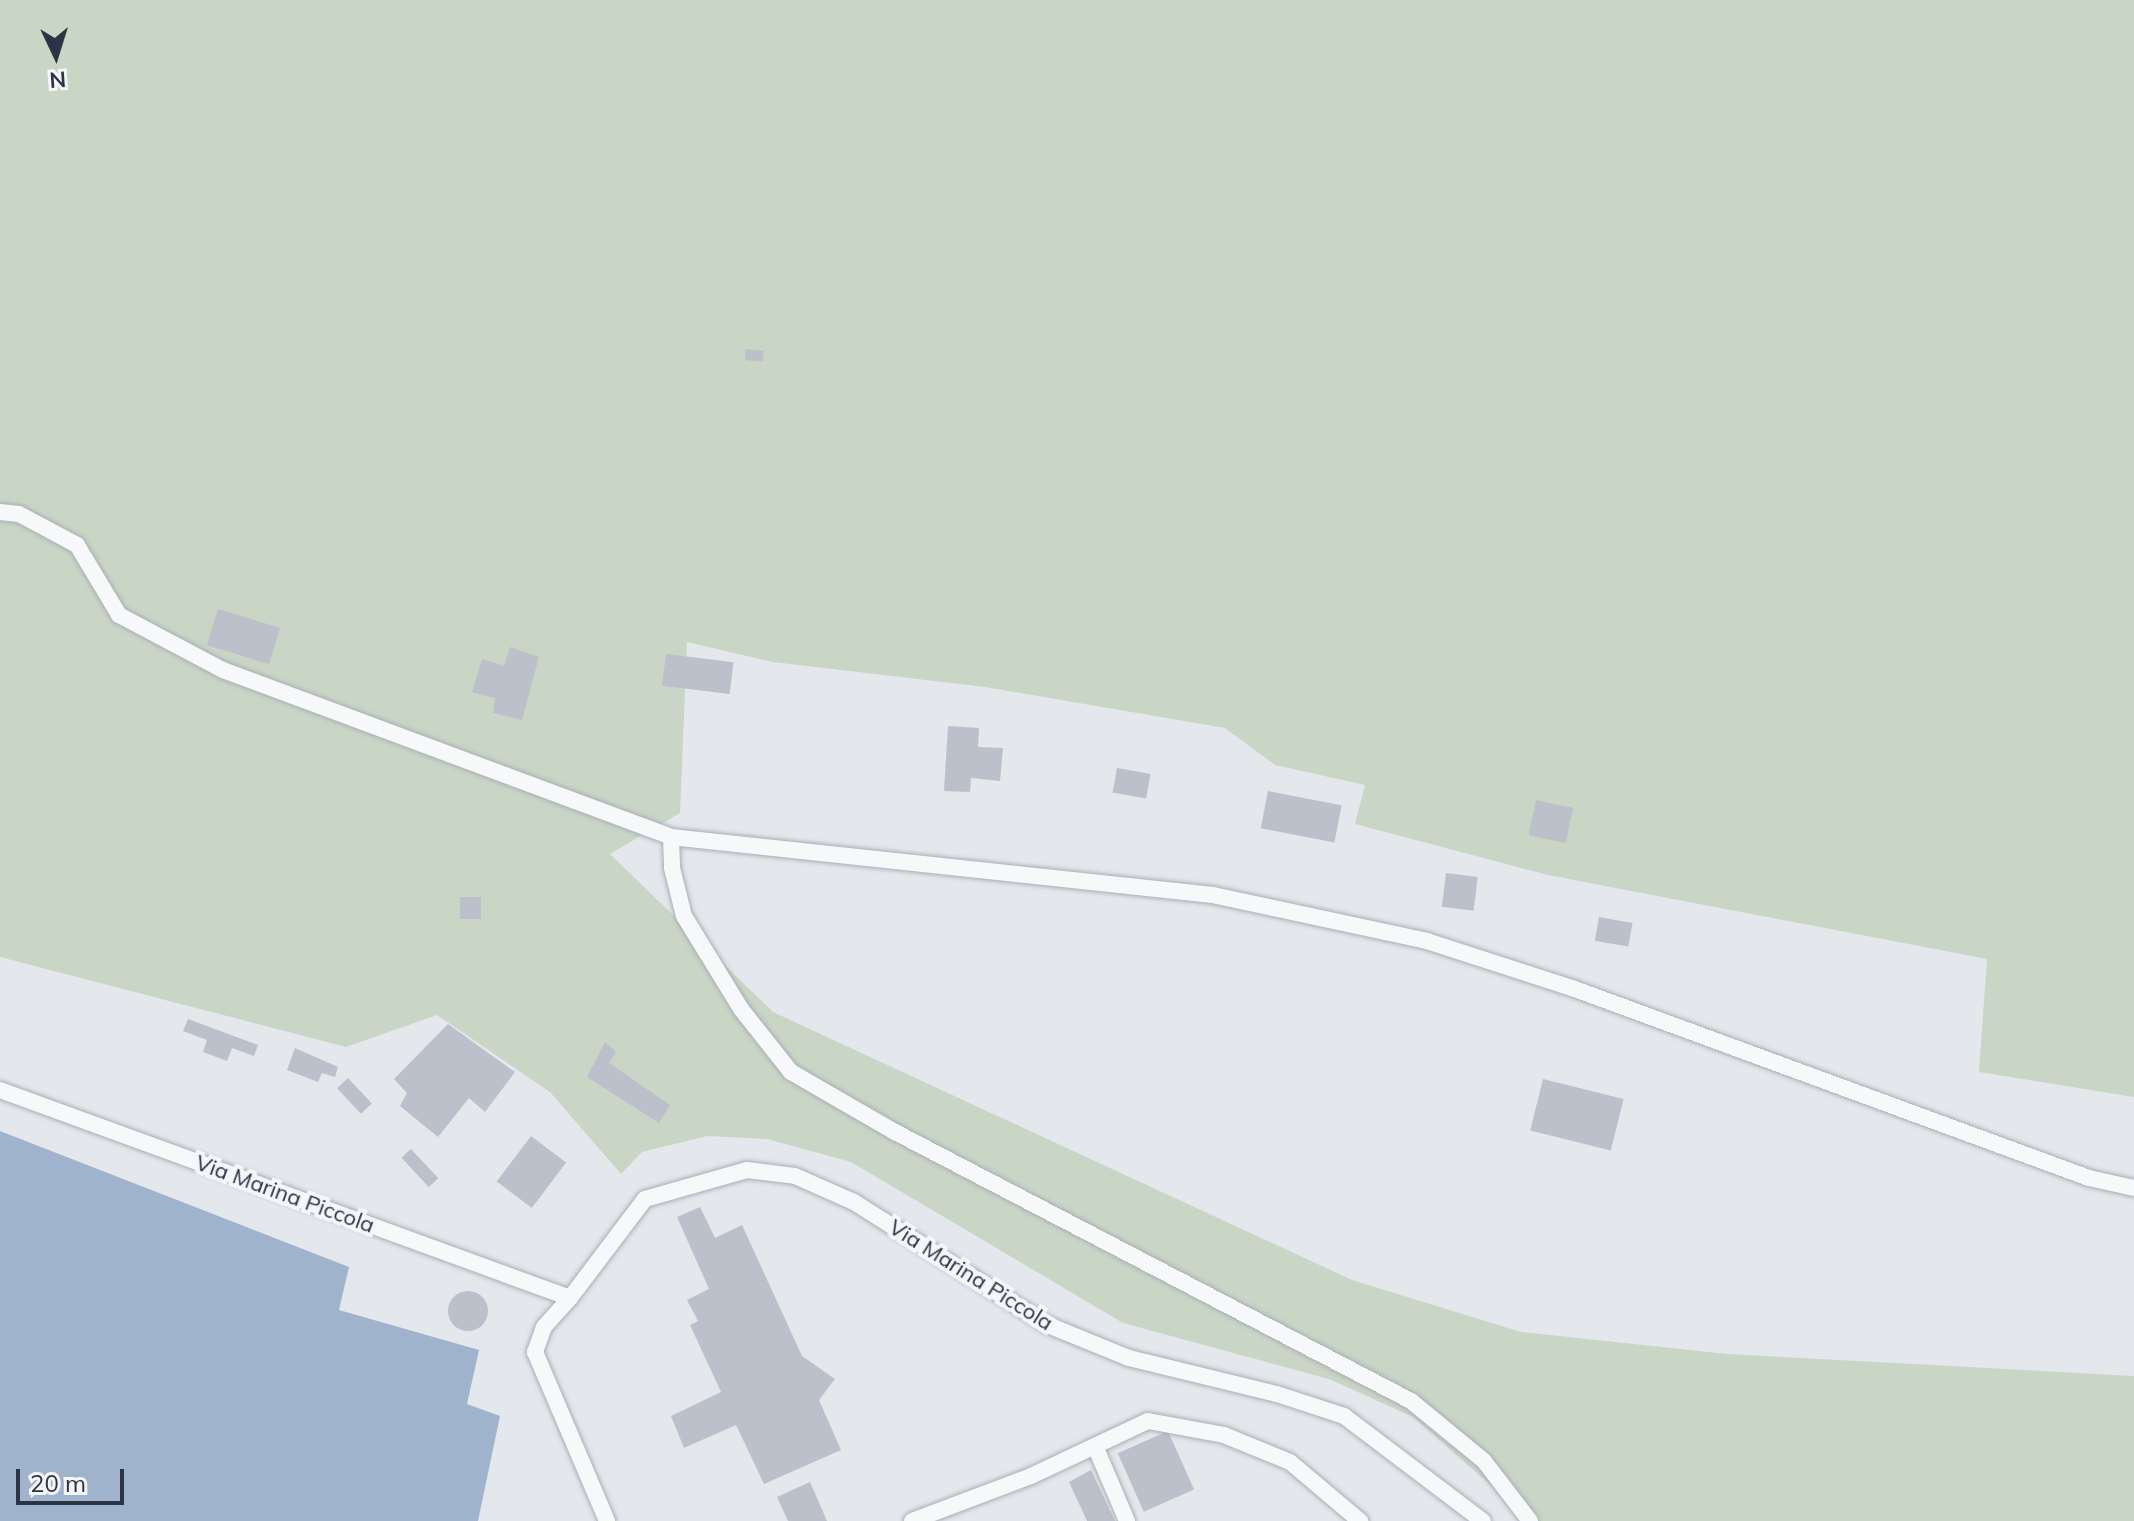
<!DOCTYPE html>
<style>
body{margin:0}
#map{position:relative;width:2134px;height:1521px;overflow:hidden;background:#e4e7ec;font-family:Mulish,sans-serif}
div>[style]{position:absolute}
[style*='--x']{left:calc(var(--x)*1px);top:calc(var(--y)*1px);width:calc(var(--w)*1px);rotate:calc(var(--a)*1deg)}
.green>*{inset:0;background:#c9d6c5}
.water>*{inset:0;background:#9fb4cc}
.building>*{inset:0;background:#bbc0ca;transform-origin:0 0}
.round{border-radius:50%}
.roads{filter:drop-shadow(0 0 2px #a9aeb7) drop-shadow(0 0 2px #a9aeb7)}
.lane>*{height:16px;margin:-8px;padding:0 8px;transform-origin:8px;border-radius:8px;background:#f7f8fa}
span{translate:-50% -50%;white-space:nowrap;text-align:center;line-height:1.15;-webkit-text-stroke:8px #f4f6f9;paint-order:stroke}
.street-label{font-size:22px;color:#2b3445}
.north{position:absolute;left:16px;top:16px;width:80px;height:80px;-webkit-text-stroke:6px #f4f6f9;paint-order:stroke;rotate:176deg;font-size:22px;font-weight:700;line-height:32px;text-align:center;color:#2b3445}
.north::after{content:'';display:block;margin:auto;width:28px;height:36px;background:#2b3445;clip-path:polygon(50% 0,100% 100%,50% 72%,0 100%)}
.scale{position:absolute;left:16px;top:1469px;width:108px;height:36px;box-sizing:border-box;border:4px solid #2b3445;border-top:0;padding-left:10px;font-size:24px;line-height:28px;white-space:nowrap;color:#2b3445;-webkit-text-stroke:6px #f4f6f9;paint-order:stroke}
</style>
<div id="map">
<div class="green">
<i style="clip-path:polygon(0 0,2134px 0,2134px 1097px,1979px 1072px,1987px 959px,1548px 875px,1355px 824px,1365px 785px,1275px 765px,1225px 728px,985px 687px,773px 662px,687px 642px,680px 813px,610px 854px,773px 1012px,1352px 1280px,1521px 1332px,1727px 1354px,2134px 1376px,2134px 1521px,1532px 1521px,1413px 1417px,1329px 1379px,1123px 1323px,851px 1162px,767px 1139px,707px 1136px,642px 1152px,621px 1174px,550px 1092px,437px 1015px,346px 1047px,0 957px)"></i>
</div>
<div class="water">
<i style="clip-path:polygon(0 1131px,349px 1267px,339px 1310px,479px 1350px,467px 1404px,500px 1416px,478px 1521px,0 1521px)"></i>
</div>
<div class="building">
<i style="left:746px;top:349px;width:18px;height:11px;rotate:6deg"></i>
<i style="left:218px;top:609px;width:65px;height:38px;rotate:17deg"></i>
<i style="clip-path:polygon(510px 647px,539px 657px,522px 720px,493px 713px,495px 698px,472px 692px,482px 659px,504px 666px)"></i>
<i style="left:666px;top:654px;width:68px;height:32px;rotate:7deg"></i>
<i style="clip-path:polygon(948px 726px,979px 728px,978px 747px,1003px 748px,1000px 781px,971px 778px,970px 792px,944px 791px)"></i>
<i style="left:1117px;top:768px;width:34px;height:25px;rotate:10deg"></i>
<i style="left:1268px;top:791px;width:75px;height:38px;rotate:11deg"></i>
<i style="left:1536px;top:800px;width:38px;height:36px;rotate:12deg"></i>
<i style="left:1446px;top:873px;width:32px;height:34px;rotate:7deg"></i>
<i style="left:460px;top:897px;width:21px;height:22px"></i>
<i style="left:1599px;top:917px;width:34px;height:24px;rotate:10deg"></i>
<i style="clip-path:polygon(188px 1019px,258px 1045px,254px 1056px,232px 1048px,227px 1061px,203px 1052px,207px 1040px,183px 1031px)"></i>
<i style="clip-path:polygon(448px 1024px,515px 1072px,485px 1112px,469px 1098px,438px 1137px,400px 1106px,407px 1093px,394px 1079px)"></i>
<i style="clip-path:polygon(605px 1042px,616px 1052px,609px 1063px,670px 1105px,659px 1123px,587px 1077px)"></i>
<i style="clip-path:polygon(295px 1048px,338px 1067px,335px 1077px,322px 1073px,318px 1082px,287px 1070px)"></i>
<i style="left:348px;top:1078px;width:35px;height:15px;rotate:47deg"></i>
<i style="left:1543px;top:1079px;width:83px;height:53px;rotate:14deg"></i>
<i style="left:531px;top:1136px;width:44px;height:57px;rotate:37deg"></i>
<i style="left:411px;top:1149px;width:40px;height:13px;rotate:47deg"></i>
<i style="clip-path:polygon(700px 1207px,715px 1238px,742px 1225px,802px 1356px,835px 1379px,819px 1400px,841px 1450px,764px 1484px,736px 1425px,684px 1448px,671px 1416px,721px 1392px,690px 1325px,698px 1321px,687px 1300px,709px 1289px,677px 1217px)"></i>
<i class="round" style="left:448px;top:1291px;width:40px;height:40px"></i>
<i style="left:1168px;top:1431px;width:64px;height:55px;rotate:66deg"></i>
<i style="clip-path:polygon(1091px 1470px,1115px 1521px,1087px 1521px,1069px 1482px)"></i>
<i style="clip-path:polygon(810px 1482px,827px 1521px,788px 1521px,777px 1497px)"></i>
</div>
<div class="roads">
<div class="lane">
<i style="--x:0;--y:512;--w:19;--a:6"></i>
<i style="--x:19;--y:514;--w:66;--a:28.1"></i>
<i style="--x:77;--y:545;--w:82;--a:59"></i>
<i style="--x:119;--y:615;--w:118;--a:27.9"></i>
<i style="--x:223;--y:670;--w:478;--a:20.4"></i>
<i style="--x:671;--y:837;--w:545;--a:6.11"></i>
<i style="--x:1213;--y:895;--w:219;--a:12.1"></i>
<i style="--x:1427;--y:941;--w:152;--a:18"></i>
<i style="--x:1572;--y:988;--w:551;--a:20.18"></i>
<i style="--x:2089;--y:1178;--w:46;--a:12.5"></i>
<i style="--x:671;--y:837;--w:31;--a:88"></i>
<i style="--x:672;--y:868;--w:49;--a:76"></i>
<i style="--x:684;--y:916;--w:109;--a:58.5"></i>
<i style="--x:741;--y:1009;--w:80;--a:51.6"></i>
<i style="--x:791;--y:1072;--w:120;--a:30"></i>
<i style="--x:895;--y:1132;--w:582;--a:27.53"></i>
<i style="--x:1411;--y:1401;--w:94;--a:39.4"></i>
<i style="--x:1484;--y:1461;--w:76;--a:52.5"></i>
<i style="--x:0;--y:1090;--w:607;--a:20.05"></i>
<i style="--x:570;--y:1298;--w:124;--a:-52.9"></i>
<i style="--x:645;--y:1199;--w:106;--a:-15.9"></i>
<i style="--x:747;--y:1170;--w:48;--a:7.1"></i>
<i style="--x:795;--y:1176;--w:64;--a:23.8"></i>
<i style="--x:854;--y:1202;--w:230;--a:32.4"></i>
<i style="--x:1048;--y:1325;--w:87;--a:22.2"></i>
<i style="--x:1129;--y:1358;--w:152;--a:13.7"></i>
<i style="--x:1277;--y:1394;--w:71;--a:18.2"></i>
<i style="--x:1344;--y:1416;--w:174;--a:37.1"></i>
<i style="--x:570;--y:1298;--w:39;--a:132"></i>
<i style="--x:544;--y:1327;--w:27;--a:110"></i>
<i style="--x:535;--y:1352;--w:184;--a:66.9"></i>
<i style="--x:1095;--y:1446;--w:82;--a:66.9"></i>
<i style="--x:912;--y:1521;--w:127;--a:-20.7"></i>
<i style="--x:1031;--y:1476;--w:129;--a:-25.2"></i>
<i style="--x:1148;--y:1421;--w:77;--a:10.4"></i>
<i style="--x:1224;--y:1435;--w:71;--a:22.2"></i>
<i style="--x:1290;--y:1462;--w:92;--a:40.1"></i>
</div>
</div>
<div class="street-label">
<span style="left:285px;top:1194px;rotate:20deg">Via Marina Piccola</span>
<span style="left:971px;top:1275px;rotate:32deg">Via Marina Piccola</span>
</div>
<div class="north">N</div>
<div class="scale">20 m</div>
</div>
